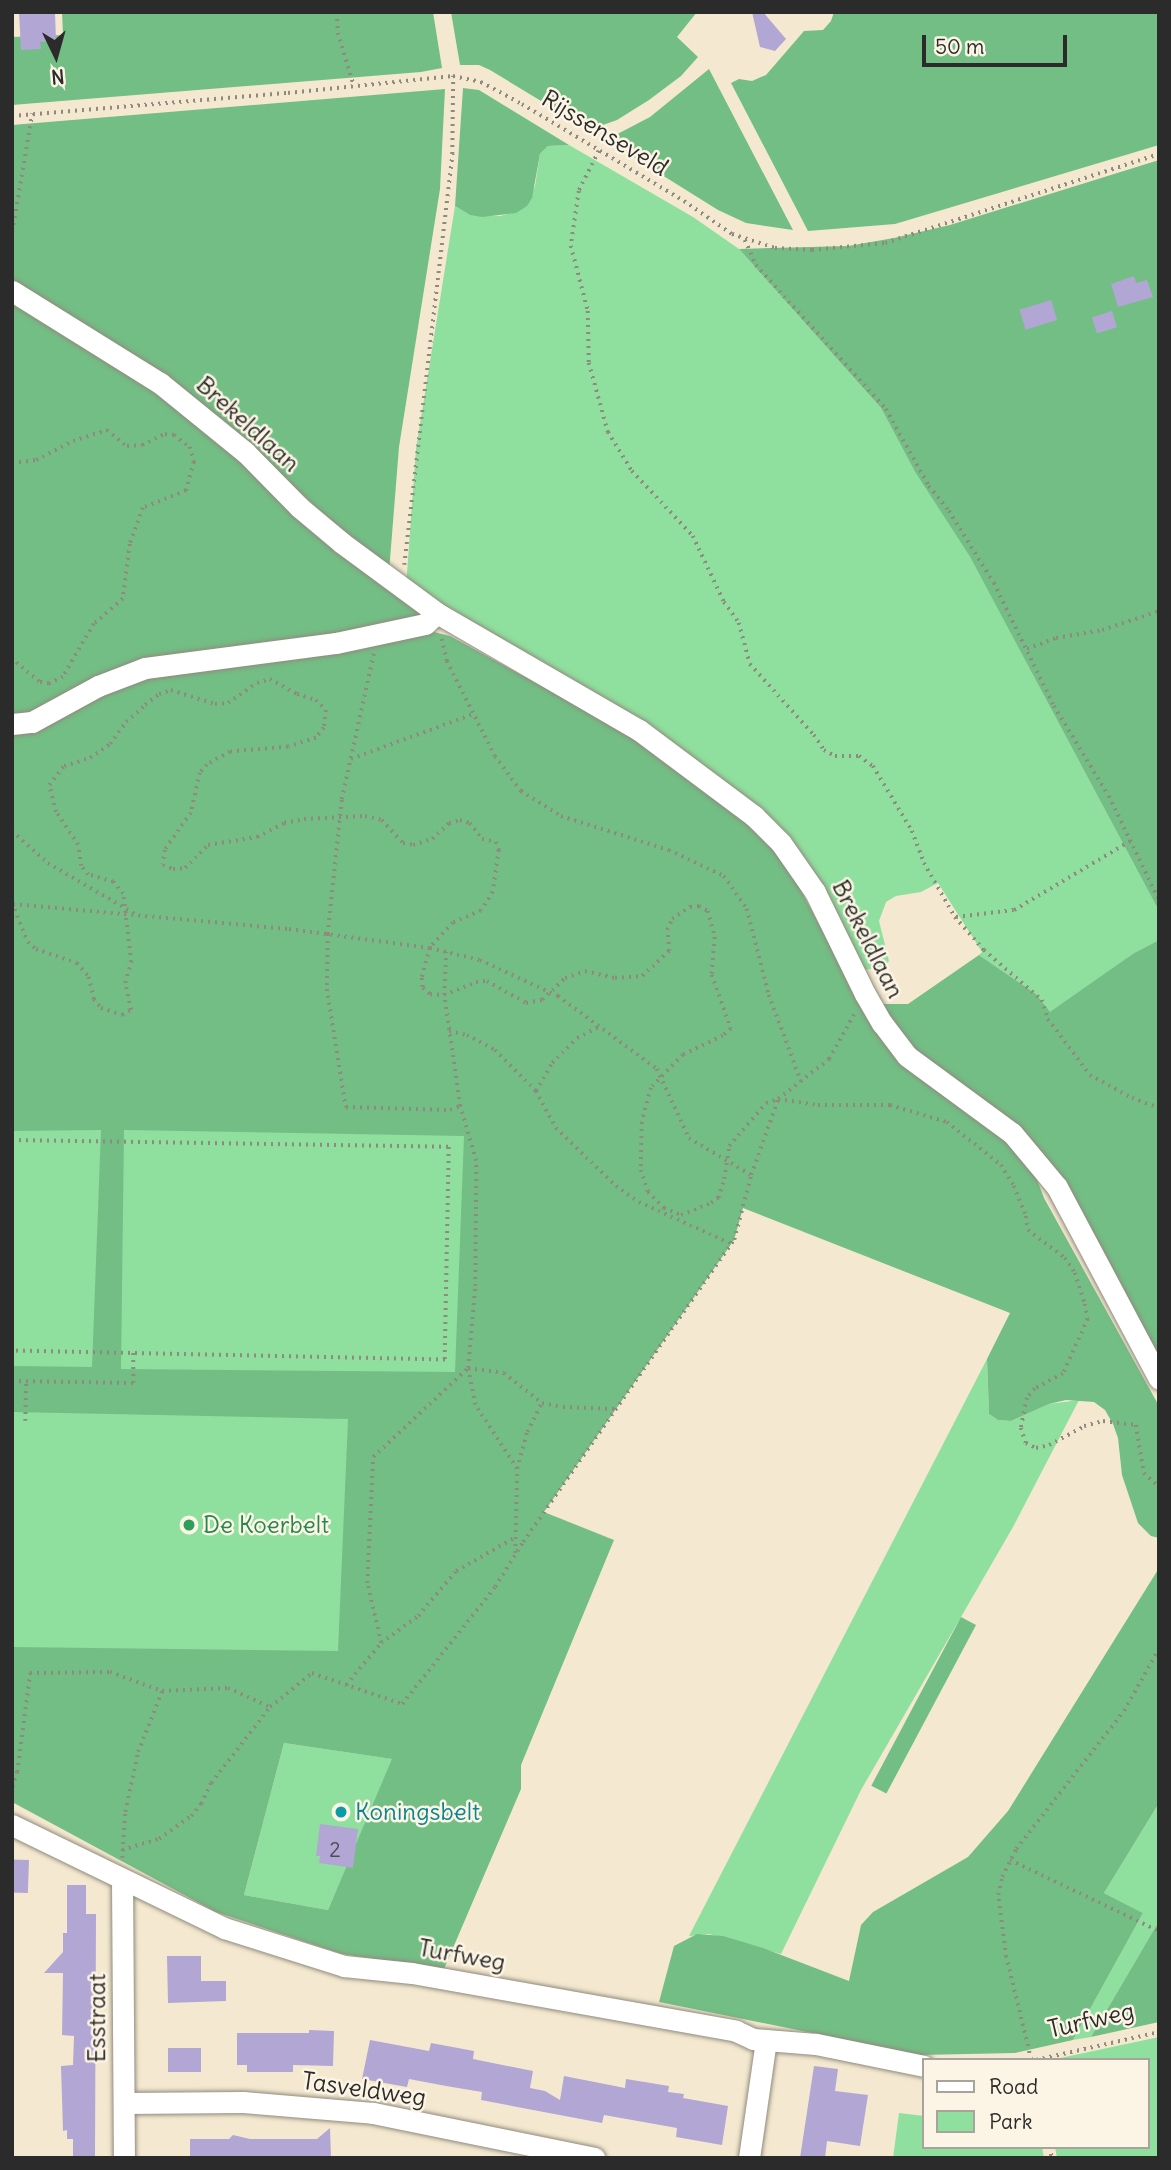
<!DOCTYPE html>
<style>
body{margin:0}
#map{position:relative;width:1171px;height:2170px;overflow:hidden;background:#f4e9d0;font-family:Delius,sans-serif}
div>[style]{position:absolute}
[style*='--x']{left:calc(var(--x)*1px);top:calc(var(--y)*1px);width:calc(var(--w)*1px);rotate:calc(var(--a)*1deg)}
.green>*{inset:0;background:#8fdf9e}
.forest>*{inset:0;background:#73be85;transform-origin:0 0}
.building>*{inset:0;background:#b2a6d4;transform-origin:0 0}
.path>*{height:3.5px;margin-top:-1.75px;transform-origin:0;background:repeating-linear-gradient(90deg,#908a7e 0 2px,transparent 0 7px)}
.roads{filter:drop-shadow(0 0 2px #908a7e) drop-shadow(0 0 2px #908a7e)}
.minor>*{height:21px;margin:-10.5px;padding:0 10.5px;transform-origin:10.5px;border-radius:10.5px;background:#fff}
.dots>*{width:19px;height:19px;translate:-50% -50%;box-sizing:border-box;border:4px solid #fcf5e5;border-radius:50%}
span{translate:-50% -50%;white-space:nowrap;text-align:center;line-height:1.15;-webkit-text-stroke:5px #fcf5e5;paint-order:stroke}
.number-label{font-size:21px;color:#4d4a55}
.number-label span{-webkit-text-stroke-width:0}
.street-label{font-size:24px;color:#2b2b2b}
.leisure-label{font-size:24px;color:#27864d}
.left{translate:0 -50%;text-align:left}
.culture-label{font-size:24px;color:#0d838f}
.frame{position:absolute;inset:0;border:14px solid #2b2b2b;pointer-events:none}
.legend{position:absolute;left:922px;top:2058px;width:228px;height:91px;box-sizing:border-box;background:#fcf5e5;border:2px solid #a8a49b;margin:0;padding:9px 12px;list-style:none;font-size:21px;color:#2b2b2b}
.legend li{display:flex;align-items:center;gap:14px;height:35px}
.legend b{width:35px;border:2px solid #a8a49b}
.north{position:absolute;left:21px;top:21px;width:70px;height:70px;-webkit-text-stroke:5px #fcf5e5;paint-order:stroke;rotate:175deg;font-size:19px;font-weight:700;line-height:28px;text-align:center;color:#2b2b2b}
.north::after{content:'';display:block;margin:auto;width:24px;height:32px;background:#2b2b2b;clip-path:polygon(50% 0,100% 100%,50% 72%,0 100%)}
.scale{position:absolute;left:922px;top:35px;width:145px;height:32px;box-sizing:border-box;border:4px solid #2b2b2b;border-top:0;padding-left:9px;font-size:21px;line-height:24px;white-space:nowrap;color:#2b2b2b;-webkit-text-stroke:5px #fcf5e5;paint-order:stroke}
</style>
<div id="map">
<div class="green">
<i style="clip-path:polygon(569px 145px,693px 217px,739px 249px,881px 408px,915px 472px,970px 557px,1159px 911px,1159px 940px,1134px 953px,1050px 1013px,1036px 994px,979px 955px,982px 952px,938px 883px,921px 892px,896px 896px,886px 902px,879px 921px,889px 961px,883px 968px,860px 970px,804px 860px,406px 587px,416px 449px,455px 206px,470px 215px,500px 216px,516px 212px,526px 206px,535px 186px,540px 154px,548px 146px)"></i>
<i style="clip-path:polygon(12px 1117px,479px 1122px,478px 1380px,361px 1668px,12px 1673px)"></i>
<i style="clip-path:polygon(987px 1359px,989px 1414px,998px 1420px,1011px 1421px,1049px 1404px,1079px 1400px,1013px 1527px,861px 1790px,781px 1954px,709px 1934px,689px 1936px)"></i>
<i style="clip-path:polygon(284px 1743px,393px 1759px,328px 1910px,244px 1895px)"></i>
<i style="clip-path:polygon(1159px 1803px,1159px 1921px,1091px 2037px,1073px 2040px,1143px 1913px,1104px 1893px)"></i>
<i style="clip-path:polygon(1159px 2037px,1159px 2158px,1057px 2158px,1055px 2147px,1148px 2147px,1148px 2060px,1051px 2060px)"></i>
<i style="clip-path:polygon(899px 2113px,924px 2116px,924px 2147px,1042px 2147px,1044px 2158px,893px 2158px)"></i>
</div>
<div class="forest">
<i style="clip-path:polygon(62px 12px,433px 12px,442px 68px,421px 72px,12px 105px,12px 37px,63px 35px)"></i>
<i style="clip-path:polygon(451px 12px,697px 12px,677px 37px,698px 57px,681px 76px,649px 100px,617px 120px,589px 130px,490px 70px,479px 65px,460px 65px)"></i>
<i style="clip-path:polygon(834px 12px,1159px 12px,1159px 145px,895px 224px,808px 231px,731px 83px,739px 79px,752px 81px,766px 75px,804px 31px,823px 30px,831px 21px)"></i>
<i style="clip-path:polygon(709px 69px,793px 230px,746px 223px,718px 210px,606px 140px,650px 117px)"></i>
<i style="clip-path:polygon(463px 88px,479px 90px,569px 145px,548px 146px,540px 154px,532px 198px,527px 206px,516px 213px,482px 217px,470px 215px,455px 206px)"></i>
<i style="clip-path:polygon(445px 89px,440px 189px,399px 447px,389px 572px,245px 444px,12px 282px,12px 125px)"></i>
<i style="clip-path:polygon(1159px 160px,1159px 911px,970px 557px,915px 472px,881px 408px,739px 249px,848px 246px,894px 238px,950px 225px)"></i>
<i style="clip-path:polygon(12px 297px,131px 369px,424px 616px,315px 641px,175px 654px,32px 714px,12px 718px)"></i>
<i style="clip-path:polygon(evenodd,426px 630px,450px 636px,640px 740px,729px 806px,771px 847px,791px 872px,858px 997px,1006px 1138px,1033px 1169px,1044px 1198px,1159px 1406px,1159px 1538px,1151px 1536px,1138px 1523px,1122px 1475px,1118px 1438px,1113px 1424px,1105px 1410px,1094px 1402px,1066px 1400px,1049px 1404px,1011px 1421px,998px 1420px,989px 1414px,987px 1359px,1010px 1313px,743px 1208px,734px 1240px,544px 1512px,614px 1540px,521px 1765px,521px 1789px,444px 1969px,342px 1954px,216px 1912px,12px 1802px,12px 1647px,338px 1651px,348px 1419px,12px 1412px,12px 1366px,92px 1367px,101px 1130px,12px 1131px,12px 731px,130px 681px,426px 630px,124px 1130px,464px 1136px,455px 1372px,121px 1369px,124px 1130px,426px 630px,284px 1743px,392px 1759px,328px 1910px,244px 1895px,284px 1743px)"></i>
<i style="clip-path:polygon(1159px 940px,1159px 1362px,1080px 1212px,907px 1042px,881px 1004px,908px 1004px,979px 955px,1036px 994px,1050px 1012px,1134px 953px)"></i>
<i style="clip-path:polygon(1159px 1568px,1159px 1803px,1104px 1893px,1143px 1913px,1073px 2040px,1015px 2053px,921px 2055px,659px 2002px,674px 1946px,697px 1934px,723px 1936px,763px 1948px,849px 1981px,861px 1925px,873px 1912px,968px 1857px,1008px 1811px)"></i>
<i style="left:961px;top:1617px;width:17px;height:191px;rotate:28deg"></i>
<i style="clip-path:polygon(1159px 1921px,1159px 2022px,1091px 2037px)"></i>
</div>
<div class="building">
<i style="clip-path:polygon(19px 12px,55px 12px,56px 41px,40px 42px,41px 49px,21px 50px)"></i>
<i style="clip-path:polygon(752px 12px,763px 12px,786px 39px,775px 51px,760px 47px)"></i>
<i style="clip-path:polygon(1134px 276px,1136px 283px,1147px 280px,1153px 297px,1118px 307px,1111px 284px)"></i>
<i style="left:1051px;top:300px;width:21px;height:33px;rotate:73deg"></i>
<i style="left:1112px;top:311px;width:17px;height:21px;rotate:73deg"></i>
<i style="clip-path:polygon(320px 1824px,358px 1829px,353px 1868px,319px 1863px,320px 1856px,316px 1856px)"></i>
<i style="left:29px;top:1860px;width:33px;height:17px;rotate:92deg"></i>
<i style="clip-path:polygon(67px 1885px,86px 1885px,86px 1914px,96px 1914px,95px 2158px,73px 2158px,73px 2139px,67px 2139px,67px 2130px,63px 2131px,61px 2066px,73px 2065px,74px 2036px,62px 2035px,63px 1973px,44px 1973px,63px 1952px,63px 1933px,67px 1933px)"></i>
<i style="clip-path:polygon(167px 1956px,201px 1956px,201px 1981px,226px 1981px,226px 2001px,168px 2003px)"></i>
<i style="clip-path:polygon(309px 2030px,334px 2031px,333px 2066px,293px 2065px,293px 2072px,247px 2072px,247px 2065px,237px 2065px,237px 2033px,309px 2033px)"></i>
<i style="clip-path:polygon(370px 2040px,429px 2051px,431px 2043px,474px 2051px,473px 2059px,533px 2071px,530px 2088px,545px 2091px,560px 2100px,564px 2076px,625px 2088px,626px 2079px,669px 2086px,668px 2092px,684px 2094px,683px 2098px,728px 2106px,722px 2145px,676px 2137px,677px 2128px,604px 2115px,602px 2123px,481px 2100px,482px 2092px,446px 2086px,409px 2079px,407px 2087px,362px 2079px)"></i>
<i style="left:168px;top:2048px;width:33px;height:24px"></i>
<i style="clip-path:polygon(814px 2066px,838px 2069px,835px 2091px,868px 2095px,860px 2146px,827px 2141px,825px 2158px,800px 2158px)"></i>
<i style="clip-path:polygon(330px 2128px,331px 2158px,190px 2158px,190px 2139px,229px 2139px,233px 2135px,250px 2139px,317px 2139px)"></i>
</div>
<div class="path">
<i style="--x:337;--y:12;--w:21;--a:87"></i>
<i style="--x:338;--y:33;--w:55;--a:73.2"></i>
<i style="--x:12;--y:116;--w:277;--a:-4.8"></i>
<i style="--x:288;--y:93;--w:166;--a:-5.9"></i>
<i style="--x:453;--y:76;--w:29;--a:12"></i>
<i style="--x:481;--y:82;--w:47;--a:28.2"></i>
<i style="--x:522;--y:104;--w:189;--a:30.9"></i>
<i style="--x:684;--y:201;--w:58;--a:34.5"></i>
<i style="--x:732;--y:234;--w:45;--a:18"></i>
<i style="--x:775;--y:248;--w:37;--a:3"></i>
<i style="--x:812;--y:250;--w:73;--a:-5.5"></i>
<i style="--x:885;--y:243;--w:288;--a:-18"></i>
<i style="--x:599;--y:151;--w:45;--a:116.6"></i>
<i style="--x:579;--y:191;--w:56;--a:98.3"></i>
<i style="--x:571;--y:246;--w:67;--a:75.3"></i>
<i style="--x:588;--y:311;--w:52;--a:88.9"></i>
<i style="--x:589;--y:363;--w:72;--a:74.6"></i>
<i style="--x:608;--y:432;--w:46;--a:58.4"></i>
<i style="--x:632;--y:471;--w:89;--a:46.8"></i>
<i style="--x:693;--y:536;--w:73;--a:64.8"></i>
<i style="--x:724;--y:602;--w:26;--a:54"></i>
<i style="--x:739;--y:623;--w:42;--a:75"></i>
<i style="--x:750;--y:664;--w:96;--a:48"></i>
<i style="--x:814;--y:735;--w:18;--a:56"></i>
<i style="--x:824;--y:750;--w:13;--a:29"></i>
<i style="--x:835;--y:756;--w:24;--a:0"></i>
<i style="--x:859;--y:756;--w:17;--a:36"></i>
<i style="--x:873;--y:766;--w:76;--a:59"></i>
<i style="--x:912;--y:831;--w:34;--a:69"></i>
<i style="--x:924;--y:863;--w:62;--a:60.1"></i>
<i style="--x:955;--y:917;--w:44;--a:48.7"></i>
<i style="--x:984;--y:950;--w:77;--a:40.8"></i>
<i style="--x:1042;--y:1000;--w:20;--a:72"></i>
<i style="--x:1048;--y:1019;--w:70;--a:53.1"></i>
<i style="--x:1090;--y:1075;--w:48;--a:28.7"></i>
<i style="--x:1132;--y:1098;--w:29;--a:20"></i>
<i style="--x:12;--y:232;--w:120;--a:-80.4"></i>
<i style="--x:745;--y:240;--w:27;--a:66"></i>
<i style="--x:756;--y:265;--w:194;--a:47.9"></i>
<i style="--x:886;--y:409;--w:88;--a:60.8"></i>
<i style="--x:929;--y:486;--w:32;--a:51"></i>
<i style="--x:949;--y:511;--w:85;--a:58"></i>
<i style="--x:994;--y:583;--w:137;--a:64"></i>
<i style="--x:1054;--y:706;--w:105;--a:58.6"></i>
<i style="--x:1109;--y:796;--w:115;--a:64.3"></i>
<i style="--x:12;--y:463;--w:24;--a:-7"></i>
<i style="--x:36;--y:460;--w:42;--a:-27.2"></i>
<i style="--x:73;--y:441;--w:36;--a:-18"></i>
<i style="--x:107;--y:430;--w:26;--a:39"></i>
<i style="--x:127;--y:446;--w:15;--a:-4"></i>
<i style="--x:142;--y:445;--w:25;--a:-26"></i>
<i style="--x:165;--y:434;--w:9;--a:6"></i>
<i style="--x:174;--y:435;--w:20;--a:37"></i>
<i style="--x:190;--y:447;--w:16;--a:75"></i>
<i style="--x:194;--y:462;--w:30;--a:105"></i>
<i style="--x:186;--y:491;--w:46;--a:158.4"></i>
<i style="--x:143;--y:508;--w:38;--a:110"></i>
<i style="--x:130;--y:544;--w:55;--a:97.3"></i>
<i style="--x:123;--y:599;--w:38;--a:139"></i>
<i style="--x:94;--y:624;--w:61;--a:120.3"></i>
<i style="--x:63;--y:677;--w:16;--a:153"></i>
<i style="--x:49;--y:684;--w:10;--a:-169"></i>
<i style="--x:39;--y:682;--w:35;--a:-140"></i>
<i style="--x:404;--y:565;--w:414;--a:-83.3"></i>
<i style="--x:452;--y:154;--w:78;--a:-89.3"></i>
<i style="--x:442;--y:639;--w:23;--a:77"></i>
<i style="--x:447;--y:661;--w:106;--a:63.2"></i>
<i style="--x:495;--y:756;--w:44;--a:53.4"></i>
<i style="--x:521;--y:791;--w:47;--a:32"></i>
<i style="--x:561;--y:816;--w:113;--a:17.5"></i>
<i style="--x:669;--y:850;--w:61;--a:25.3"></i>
<i style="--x:724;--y:876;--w:40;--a:55.1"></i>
<i style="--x:747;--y:909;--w:89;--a:75.7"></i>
<i style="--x:769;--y:995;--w:92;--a:69.6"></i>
<i style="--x:1027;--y:649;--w:31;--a:-21"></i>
<i style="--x:1056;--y:638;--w:47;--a:-9.9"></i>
<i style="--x:1102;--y:630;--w:60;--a:-18.4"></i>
<i style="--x:374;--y:654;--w:149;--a:102.4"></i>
<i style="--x:342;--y:800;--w:135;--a:96"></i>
<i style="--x:328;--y:934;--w:55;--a:91"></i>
<i style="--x:327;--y:989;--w:120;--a:80.9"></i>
<i style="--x:346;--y:1107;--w:104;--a:1.7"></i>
<i style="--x:450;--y:1110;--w:11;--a:-22"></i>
<i style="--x:460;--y:1106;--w:112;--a:-98.2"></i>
<i style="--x:444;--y:995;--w:43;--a:-87.3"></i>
<i style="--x:351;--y:759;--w:130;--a:-20.2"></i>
<i style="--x:12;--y:831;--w:48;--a:41.6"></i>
<i style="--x:48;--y:863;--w:101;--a:30.4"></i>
<i style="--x:12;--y:903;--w:42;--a:67.7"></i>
<i style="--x:28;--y:942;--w:11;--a:41"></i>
<i style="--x:36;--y:949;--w:43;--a:18.9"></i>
<i style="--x:77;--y:963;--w:18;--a:49"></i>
<i style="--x:89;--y:977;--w:23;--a:77"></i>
<i style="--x:94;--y:999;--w:11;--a:52"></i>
<i style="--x:101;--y:1008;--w:22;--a:18"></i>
<i style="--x:122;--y:1015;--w:10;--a:-29"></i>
<i style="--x:131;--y:1010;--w:28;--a:-103"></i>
<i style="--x:125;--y:983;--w:22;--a:-74"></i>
<i style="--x:131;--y:962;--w:68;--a:-96.7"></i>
<i style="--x:123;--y:894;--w:16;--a:-130"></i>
<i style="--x:113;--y:882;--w:26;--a:-164"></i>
<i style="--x:88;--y:875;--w:11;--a:-128"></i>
<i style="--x:81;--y:866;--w:21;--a:-98"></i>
<i style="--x:78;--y:845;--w:40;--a:-124"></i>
<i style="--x:56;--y:812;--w:28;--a:-105"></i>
<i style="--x:49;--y:785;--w:24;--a:-52"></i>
<i style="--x:64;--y:766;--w:27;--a:-17"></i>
<i style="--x:90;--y:758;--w:24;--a:-35"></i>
<i style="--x:110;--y:744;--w:27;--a:-54"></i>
<i style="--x:126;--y:722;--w:25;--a:-42"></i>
<i style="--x:145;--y:705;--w:18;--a:-38"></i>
<i style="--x:159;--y:694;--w:13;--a:-18"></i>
<i style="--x:171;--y:690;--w:46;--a:17.7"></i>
<i style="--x:215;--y:704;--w:13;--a:-4"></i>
<i style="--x:228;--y:703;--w:35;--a:-35"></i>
<i style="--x:257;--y:683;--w:14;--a:-17"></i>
<i style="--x:270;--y:679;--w:31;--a:29"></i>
<i style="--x:297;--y:694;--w:20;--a:18"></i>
<i style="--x:316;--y:700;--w:14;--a:45"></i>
<i style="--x:326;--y:710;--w:18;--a:96"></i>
<i style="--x:324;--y:728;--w:13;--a:129"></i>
<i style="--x:316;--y:738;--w:29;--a:162"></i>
<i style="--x:288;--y:747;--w:58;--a:175.1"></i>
<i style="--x:230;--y:752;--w:26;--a:151"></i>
<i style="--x:207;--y:765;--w:11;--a:131"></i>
<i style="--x:200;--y:773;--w:41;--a:102.7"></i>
<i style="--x:191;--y:813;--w:45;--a:125.1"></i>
<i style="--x:165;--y:850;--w:15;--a:98"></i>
<i style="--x:163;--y:865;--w:11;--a:22"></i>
<i style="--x:173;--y:869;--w:12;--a:-5"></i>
<i style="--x:185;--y:868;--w:33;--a:-45"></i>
<i style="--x:208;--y:845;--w:50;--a:-9.3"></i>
<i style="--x:257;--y:837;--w:30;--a:-27"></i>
<i style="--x:284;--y:823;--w:20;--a:-11"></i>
<i style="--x:304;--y:819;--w:61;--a:-2.8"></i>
<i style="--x:365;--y:816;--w:17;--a:13"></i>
<i style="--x:382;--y:820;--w:31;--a:48"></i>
<i style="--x:403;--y:843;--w:10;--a:11"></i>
<i style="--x:413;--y:845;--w:20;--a:-18"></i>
<i style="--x:432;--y:839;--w:23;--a:-43"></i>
<i style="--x:449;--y:823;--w:11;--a:-15"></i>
<i style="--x:460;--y:820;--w:10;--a:17"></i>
<i style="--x:470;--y:823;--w:20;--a:53"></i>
<i style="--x:482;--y:839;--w:14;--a:12"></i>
<i style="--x:496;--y:842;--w:9;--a:69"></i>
<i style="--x:499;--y:850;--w:42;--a:98.1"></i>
<i style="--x:493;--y:892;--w:22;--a:122"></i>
<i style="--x:481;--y:911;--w:30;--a:157"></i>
<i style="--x:453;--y:923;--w:34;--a:133"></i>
<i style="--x:430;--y:948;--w:31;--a:105"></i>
<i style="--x:422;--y:978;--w:10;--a:84"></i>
<i style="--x:423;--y:988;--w:9;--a:41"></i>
<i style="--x:430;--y:994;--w:14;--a:4"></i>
<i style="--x:444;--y:995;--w:35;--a:-22"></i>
<i style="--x:476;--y:982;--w:11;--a:-5"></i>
<i style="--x:487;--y:981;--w:45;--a:29.4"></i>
<i style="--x:526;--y:1003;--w:16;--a:-11"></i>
<i style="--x:542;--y:1000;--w:32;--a:-44"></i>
<i style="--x:565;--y:978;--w:21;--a:-19"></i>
<i style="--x:585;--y:971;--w:31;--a:13"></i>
<i style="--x:615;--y:978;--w:27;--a:-4"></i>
<i style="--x:642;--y:976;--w:37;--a:-43"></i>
<i style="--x:669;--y:951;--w:21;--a:-95"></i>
<i style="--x:667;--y:930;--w:12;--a:-66"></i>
<i style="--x:672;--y:919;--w:22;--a:-34"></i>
<i style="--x:690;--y:907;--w:9;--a:-6"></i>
<i style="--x:699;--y:906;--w:10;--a:29"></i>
<i style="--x:708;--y:911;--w:27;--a:75"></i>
<i style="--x:715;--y:937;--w:38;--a:95"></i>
<i style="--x:712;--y:975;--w:57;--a:70.6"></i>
<i style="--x:731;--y:1029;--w:11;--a:139"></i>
<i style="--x:723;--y:1036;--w:44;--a:154.6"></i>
<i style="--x:683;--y:1055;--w:46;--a:134.1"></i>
<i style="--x:651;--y:1088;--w:35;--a:105"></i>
<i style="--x:642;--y:1122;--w:48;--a:91.2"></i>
<i style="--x:641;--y:1170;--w:23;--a:72"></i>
<i style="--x:648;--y:1192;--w:23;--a:45"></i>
<i style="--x:664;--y:1208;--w:18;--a:22"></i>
<i style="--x:681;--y:1215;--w:32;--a:-22"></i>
<i style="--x:711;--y:1203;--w:9;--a:-36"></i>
<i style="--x:718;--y:1198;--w:20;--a:-72"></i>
<i style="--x:724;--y:1179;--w:33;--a:-81"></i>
<i style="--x:729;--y:1146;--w:57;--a:-49.3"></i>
<i style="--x:766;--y:1103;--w:13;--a:-18"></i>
<i style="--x:778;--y:1099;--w:40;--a:8.5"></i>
<i style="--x:818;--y:1105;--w:72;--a:0"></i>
<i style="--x:890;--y:1105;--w:59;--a:16.6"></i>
<i style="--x:947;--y:1122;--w:69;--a:38.5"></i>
<i style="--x:1001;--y:1165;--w:25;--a:58"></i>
<i style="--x:1014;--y:1186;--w:32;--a:68"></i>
<i style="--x:1026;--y:1216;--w:14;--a:82"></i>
<i style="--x:1028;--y:1230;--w:46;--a:37.1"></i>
<i style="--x:1065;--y:1258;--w:18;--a:56"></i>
<i style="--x:1075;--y:1273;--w:33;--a:72"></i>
<i style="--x:1085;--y:1304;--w:15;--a:79"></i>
<i style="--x:1088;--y:1319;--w:60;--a:114.4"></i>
<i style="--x:1063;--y:1374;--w:32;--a:152"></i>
<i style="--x:1035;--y:1389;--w:12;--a:132"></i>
<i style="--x:1027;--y:1398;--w:31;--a:101"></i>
<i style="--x:1021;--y:1428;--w:16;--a:72"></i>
<i style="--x:1026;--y:1443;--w:11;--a:27"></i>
<i style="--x:1036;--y:1448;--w:13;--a:-13"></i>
<i style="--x:1049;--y:1445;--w:40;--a:-28"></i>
<i style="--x:1084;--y:1426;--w:20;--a:-15"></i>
<i style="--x:1103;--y:1421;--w:33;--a:7"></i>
<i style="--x:1136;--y:1425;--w:49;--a:80.5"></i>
<i style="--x:1144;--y:1473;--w:21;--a:43"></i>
<i style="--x:13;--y:904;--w:277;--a:5.2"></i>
<i style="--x:289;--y:929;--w:142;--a:7.7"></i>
<i style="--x:430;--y:948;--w:51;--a:13.5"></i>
<i style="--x:480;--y:960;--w:86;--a:24.8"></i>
<i style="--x:558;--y:996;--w:123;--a:36.4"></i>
<i style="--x:657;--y:1069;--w:76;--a:65.1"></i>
<i style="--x:689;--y:1138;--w:72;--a:30.8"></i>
<i style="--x:956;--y:917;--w:58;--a:-6.9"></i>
<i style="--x:1014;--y:910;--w:135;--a:-30.7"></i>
<i style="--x:449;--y:1031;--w:18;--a:13"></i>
<i style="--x:467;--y:1035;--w:32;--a:28"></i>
<i style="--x:495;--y:1050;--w:58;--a:45"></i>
<i style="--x:536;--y:1091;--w:42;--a:61.6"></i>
<i style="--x:556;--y:1128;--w:83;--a:44"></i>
<i style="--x:616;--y:1186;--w:28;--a:35"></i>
<i style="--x:639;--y:1202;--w:102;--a:24.3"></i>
<i style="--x:536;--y:1091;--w:32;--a:-60"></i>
<i style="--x:552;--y:1063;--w:35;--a:-45"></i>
<i style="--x:577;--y:1038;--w:25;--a:-27"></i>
<i style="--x:12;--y:1140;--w:437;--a:0.9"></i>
<i style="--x:449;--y:1147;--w:213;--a:91.1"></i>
<i style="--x:445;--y:1360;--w:433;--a:-178.8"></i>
<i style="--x:12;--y:1381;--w:121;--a:0.9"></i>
<i style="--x:133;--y:1383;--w:30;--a:-90"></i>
<i style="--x:25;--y:1421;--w:40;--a:-88.6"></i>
<i style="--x:517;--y:1469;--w:38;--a:-75"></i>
<i style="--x:527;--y:1432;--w:33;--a:-63"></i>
<i style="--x:515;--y:1553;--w:84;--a:-88.6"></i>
<i style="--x:517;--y:1469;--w:77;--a:-123.3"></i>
<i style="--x:475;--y:1405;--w:38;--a:-101"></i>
<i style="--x:468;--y:1368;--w:36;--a:8"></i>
<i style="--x:504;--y:1373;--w:48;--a:38.3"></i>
<i style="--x:542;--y:1403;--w:21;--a:11"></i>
<i style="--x:563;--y:1407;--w:53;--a:2.2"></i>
<i style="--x:381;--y:1643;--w:46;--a:-36.1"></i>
<i style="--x:418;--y:1616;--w:59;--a:-49.8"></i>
<i style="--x:456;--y:1571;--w:67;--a:-29.6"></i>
<i style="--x:346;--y:1685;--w:55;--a:-50.2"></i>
<i style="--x:381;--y:1643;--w:62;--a:-103.1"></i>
<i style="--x:367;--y:1583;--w:126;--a:-87.3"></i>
<i style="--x:373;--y:1457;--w:130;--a:-43.1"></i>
<i style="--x:468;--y:1368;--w:82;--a:-85.1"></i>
<i style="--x:475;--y:1286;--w:125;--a:-89.5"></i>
<i style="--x:476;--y:1161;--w:57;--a:-106.2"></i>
<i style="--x:12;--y:1787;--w:16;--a:-72"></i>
<i style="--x:17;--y:1772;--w:100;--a:-82.5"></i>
<i style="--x:30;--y:1673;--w:80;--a:-0.7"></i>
<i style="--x:110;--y:1672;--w:55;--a:20.1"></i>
<i style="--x:122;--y:1850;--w:39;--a:-17"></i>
<i style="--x:159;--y:1839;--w:39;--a:-36"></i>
<i style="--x:191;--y:1816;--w:16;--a:-50"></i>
<i style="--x:201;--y:1804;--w:23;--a:-65"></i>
<i style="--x:211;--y:1783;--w:96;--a:-52.2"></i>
<i style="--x:270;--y:1707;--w:54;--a:-39"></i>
<i style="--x:312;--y:1673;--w:95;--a:19"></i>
<i style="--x:402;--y:1704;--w:149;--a:-51.5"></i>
<i style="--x:495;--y:1587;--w:53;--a:-58.1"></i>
<i style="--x:523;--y:1542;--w:368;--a:-55.1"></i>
<i style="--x:734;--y:1240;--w:67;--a:-75.3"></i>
<i style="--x:751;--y:1175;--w:81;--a:-70.4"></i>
<i style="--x:778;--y:1099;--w:65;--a:-38.1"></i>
<i style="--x:829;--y:1059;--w:51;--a:-60.9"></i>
<i style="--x:122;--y:1858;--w:46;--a:-86.3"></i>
<i style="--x:125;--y:1812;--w:61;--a:-77.8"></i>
<i style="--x:138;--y:1752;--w:66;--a:-68.5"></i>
<i style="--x:162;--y:1691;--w:66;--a:-2.6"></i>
<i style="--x:228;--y:1688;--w:46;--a:24.3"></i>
<i style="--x:1010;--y:1860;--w:165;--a:25.5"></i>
<i style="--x:1031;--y:2060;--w:106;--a:-103.6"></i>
<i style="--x:1006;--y:1957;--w:63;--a:-97.4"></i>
<i style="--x:998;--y:1895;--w:18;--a:-77"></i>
<i style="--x:1002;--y:1877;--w:31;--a:-63"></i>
<i style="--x:1016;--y:1849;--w:175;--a:-52"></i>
<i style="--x:1124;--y:1711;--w:72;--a:-60.9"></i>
<i style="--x:1036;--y:2060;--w:126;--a:-12.8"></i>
<i style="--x:1050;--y:2147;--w:11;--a:80"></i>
</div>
<div class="roads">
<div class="minor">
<i style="--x:12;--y:291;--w:174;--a:31.9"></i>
<i style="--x:160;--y:383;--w:111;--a:39.1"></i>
<i style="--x:246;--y:453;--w:76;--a:45.5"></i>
<i style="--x:299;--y:507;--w:56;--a:39.9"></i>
<i style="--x:342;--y:543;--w:118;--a:36.4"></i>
<i style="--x:437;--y:613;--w:233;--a:30.1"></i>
<i style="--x:639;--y:730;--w:144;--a:36.8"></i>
<i style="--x:754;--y:816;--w:38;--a:45"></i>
<i style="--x:781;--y:843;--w:60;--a:55.2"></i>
<i style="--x:815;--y:892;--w:114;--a:63.9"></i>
<i style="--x:865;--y:994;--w:34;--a:60"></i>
<i style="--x:882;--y:1023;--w:41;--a:52.9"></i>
<i style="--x:907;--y:1056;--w:130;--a:36.3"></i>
<i style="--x:1012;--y:1133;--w:70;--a:50.2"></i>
<i style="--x:1057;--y:1187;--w:217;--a:62"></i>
<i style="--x:12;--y:724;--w:20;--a:-6"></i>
<i style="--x:32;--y:722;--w:75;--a:-28.6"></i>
<i style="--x:98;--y:686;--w:50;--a:-21"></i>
<i style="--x:145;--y:668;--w:193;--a:-7.5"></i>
<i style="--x:336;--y:643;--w:91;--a:-12.1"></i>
<i style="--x:425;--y:624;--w:16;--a:-43"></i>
<i style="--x:12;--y:1825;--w:236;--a:25.9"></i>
<i style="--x:224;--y:1928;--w:126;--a:17.6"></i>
<i style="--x:344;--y:1966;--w:68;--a:5.9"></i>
<i style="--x:412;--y:1973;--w:329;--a:10.1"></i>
<i style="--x:736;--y:2031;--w:19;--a:25"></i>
<i style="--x:753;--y:2039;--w:63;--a:4.5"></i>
<i style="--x:816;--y:2044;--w:110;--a:11.5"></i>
<i style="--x:122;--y:1879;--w:279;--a:89.6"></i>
<i style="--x:124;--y:2103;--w:119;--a:-0.5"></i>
<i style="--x:243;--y:2102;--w:130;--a:4.8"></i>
<i style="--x:373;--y:2113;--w:226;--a:11.5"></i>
<i style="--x:749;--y:2158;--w:119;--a:-81.8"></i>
</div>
</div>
<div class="dots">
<i style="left:189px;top:1525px;background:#2e9e5b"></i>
<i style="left:341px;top:1812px;background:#0f9aa8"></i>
</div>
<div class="number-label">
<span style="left:335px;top:1850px">2</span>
</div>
<div class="street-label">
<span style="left:605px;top:133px;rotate:31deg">Rijssenseveld</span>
<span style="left:248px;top:424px;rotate:42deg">Brekeldlaan</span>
<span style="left:868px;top:939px;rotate:63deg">Brekeldlaan</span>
<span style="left:462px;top:1955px;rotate:10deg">Turfweg</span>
<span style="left:97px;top:2018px;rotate:-90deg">Esstraat</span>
<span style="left:1091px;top:2020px;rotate:-13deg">Turfweg</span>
<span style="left:364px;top:2089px;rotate:8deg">Tasveldweg</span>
</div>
<div class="leisure-label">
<span class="left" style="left:203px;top:1525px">De Koerbelt</span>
</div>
<div class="culture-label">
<span class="left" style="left:355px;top:1812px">Koningsbelt</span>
</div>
<div class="frame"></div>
<ul class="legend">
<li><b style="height:9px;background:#fff"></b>Road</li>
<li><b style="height:19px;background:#8fdf9e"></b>Park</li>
</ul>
<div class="north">N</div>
<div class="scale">50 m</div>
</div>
